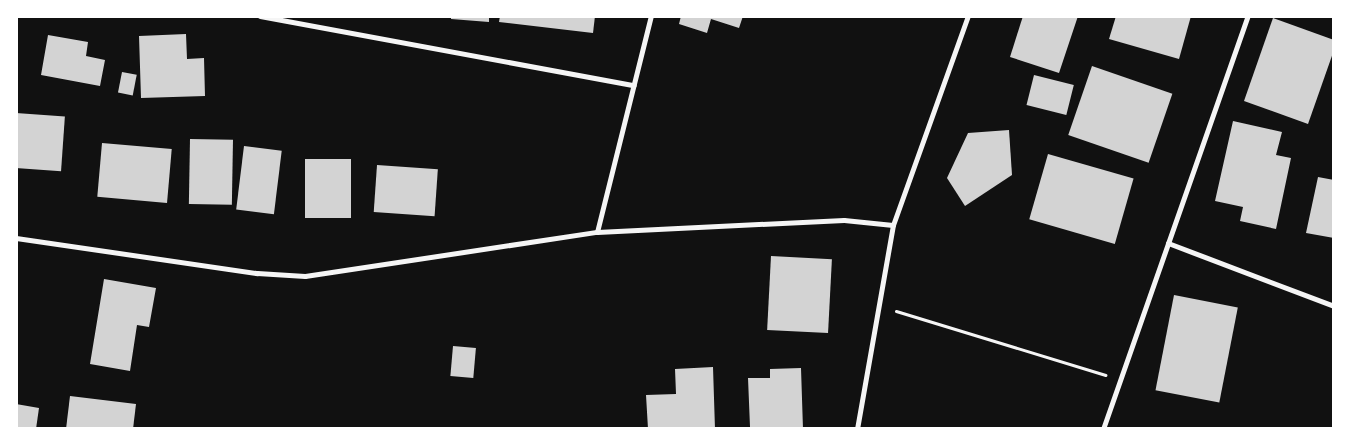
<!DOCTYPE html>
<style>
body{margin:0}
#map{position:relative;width:1350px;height:445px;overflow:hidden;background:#111;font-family:"Asap Condensed",sans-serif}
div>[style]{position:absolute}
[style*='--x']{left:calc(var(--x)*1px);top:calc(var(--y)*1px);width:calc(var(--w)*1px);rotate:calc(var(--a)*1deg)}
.building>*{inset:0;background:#d3d3d3;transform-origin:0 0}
.path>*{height:3px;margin:-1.5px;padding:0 1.5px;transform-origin:1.5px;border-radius:1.5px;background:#f5f5f5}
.minor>*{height:5px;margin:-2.5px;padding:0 2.5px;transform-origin:2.5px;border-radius:2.5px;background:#f5f5f5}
span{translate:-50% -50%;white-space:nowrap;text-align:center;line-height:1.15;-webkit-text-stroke:5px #fff;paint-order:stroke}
.frame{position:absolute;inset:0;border:18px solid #fff;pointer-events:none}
</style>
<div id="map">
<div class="building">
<i style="clip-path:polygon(451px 16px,489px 16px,489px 22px,451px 19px)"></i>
<i style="clip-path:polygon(500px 16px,595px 16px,593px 33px,499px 22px)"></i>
<i style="clip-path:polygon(681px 16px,743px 16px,739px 28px,711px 19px,707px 33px,679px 24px)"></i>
<i style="clip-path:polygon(1023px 16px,1078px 16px,1059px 73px,1010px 57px)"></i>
<i style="clip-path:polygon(1116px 16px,1191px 16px,1179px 59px,1109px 39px)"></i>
<i style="clip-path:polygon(1273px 18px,1334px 40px,1334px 50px,1308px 124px,1244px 101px)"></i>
<i style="clip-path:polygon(186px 34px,187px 59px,204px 58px,205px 96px,141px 98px,139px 36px)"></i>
<i style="clip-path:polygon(48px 35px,88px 42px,86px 56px,105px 60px,100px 86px,41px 75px)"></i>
<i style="left:1092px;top:66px;width:85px;height:73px;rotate:19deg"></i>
<i style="left:122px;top:72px;width:15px;height:21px;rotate:11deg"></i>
<i style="left:1034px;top:75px;width:41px;height:31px;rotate:14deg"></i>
<i style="left:16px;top:113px;width:49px;height:55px;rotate:4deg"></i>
<i style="clip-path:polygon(1233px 121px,1282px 132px,1276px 155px,1291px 158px,1276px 229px,1240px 221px,1243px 207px,1215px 201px)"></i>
<i style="clip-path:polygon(1009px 130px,1012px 175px,965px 206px,947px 178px,968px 133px)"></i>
<i style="left:190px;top:139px;width:43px;height:65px;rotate:1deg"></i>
<i style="left:102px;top:143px;width:70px;height:54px;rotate:5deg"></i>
<i style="left:244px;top:146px;width:38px;height:64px;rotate:7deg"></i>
<i style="left:1048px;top:154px;width:89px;height:68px;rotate:16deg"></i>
<i style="left:305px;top:159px;width:46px;height:59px"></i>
<i style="left:377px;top:165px;width:61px;height:47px;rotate:4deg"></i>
<i style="clip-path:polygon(1318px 177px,1334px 180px,1334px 238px,1306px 233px)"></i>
<i style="left:771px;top:256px;width:61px;height:74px;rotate:3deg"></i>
<i style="clip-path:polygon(104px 279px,156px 288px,149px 327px,137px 325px,130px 371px,90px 364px)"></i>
<i style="left:1174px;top:295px;width:65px;height:97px;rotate:11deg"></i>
<i style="left:453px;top:346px;width:23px;height:30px;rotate:5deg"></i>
<i style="clip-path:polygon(713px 367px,715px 429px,648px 429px,646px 395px,676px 394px,675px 369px)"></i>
<i style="clip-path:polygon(801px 368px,803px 429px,750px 427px,748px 378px,770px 378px,770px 369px)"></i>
<i style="clip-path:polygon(70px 396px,136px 404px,133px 429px,66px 429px)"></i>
<i style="clip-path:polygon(16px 404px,39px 408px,36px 429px,16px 429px)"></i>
</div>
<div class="path">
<i style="--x:896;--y:311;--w:219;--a:17"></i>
</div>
<div class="minor">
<i style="--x:260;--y:16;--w:380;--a:10.5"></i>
<i style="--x:597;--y:232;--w:223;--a:-76"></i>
<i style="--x:16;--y:238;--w:244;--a:8.3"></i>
<i style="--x:257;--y:273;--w:48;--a:3.6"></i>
<i style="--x:305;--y:276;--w:295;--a:-8.6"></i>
<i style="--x:597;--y:232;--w:247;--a:-2.8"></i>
<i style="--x:844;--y:220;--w:49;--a:5.8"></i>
<i style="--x:1168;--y:243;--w:178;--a:20.8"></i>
<i style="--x:857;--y:429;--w:207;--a:-80"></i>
<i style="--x:893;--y:225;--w:222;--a:-70.3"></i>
<i style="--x:1103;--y:429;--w:438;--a:-70.7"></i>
</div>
<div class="frame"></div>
</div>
